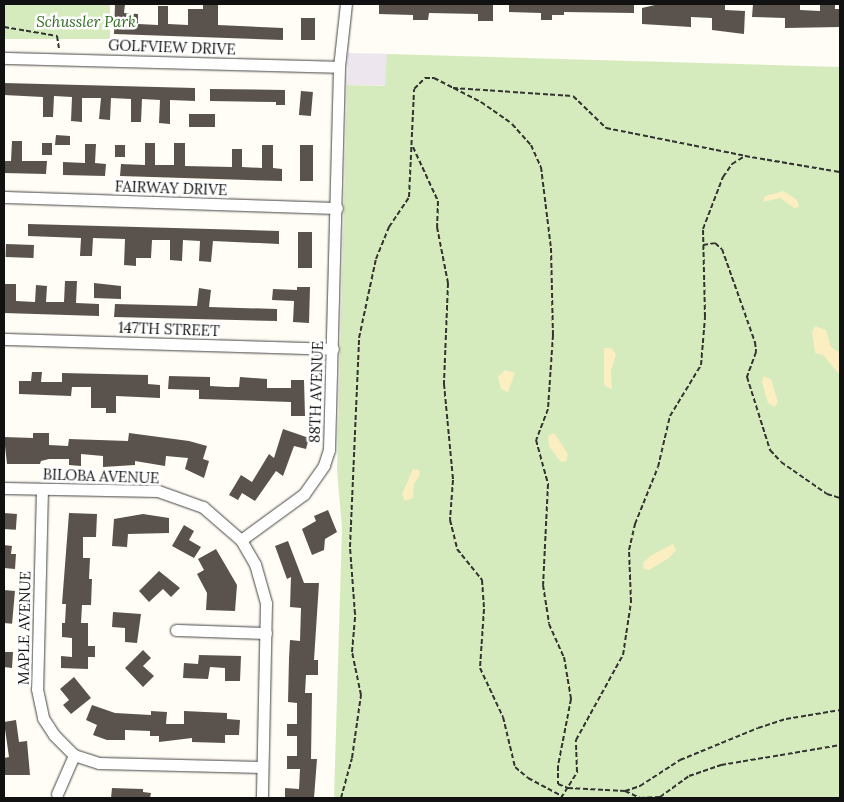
<!DOCTYPE html>
<style>
body{margin:0}
#map{position:relative;width:844px;height:802px;overflow:hidden;background:#fffdf5;font-family:Lora,serif}
div>[style]{position:absolute}
[style*='--x']{left:calc(var(--x)*1px);top:calc(var(--y)*1px);width:calc(var(--w)*1px);rotate:calc(var(--a)*1deg)}
.industrial>*{inset:0;background:#eee6ef;transform-origin:0 0}
.green>*{inset:0;background:#d5ebbd;transform-origin:0 0}
.sand>*{inset:0;background:#fbeec1}
.building>*{inset:0;background:#5a524d;transform-origin:0 0}
.path>*{height:2px;margin-top:-1px;transform-origin:0;background:repeating-linear-gradient(90deg,#333 0 5px,transparent 0 7.5px)}
.roads{filter:drop-shadow(0 0 1px #444) drop-shadow(0 0 1px #444)}
.minor>*{height:11px;margin:-5.5px;padding:0 5.5px;transform-origin:5.5px;border-radius:5.5px;background:#fff}
span{translate:-50% -50%;white-space:nowrap;text-align:center;line-height:1.15;-webkit-text-stroke:5px #fff;paint-order:stroke}
.park-label{font-size:15px;color:#2f6b1f;font-style:italic}
.street-label{font-size:15px;color:#111}
.frame{position:absolute;inset:0;border:5px solid #111;pointer-events:none}
</style>
<div id="map">
<div class="industrial">
<i style="left:348px;top:53px;width:39px;height:32px;rotate:1deg"></i>
</div>
<div class="green">
<i style="left:4px;top:4px;width:106px;height:35px"></i>
<i style="clip-path:polygon(387px 54px,840px 67px,840px 798px,334px 798px,342px 528px,337px 470px,347px 85px,385px 86px)"></i>
</div>
<div class="sand">
<i style="clip-path:polygon(784px 191px,797px 200px,799px 207px,794px 208px,780px 198px,763px 202px,765px 196px)"></i>
<i style="clip-path:polygon(815px 326px,826px 330px,831px 347px,840px 353px,840px 375px,823px 355px,815px 353px,812px 332px)"></i>
<i style="clip-path:polygon(604px 348px,611px 348px,616px 354px,611px 371px,612px 390px,604px 385px)"></i>
<i style="clip-path:polygon(505px 370px,515px 373px,508px 392px,501px 389px,498px 377px)"></i>
<i style="clip-path:polygon(764px 376px,771px 379px,778px 402px,774px 407px,768px 403px,762px 382px)"></i>
<i style="clip-path:polygon(554px 433px,568px 454px,566px 462px,560px 461px,549px 446px,548px 436px)"></i>
<i style="clip-path:polygon(413px 469px,419px 470px,420px 475px,414px 484px,413px 498px,405px 501px,402px 494px)"></i>
<i style="clip-path:polygon(673px 544px,676px 550px,669px 558px,649px 570px,644px 569px,643px 563px,650px 556px)"></i>
</div>
<div class="building">
<i style="clip-path:polygon(115px 4px,125px 4px,124px 13px,138px 14px,138px 24px,158px 25px,158px 6px,168px 6px,168px 24px,188px 25px,188px 9px,203px 9px,203px 4px,218px 4px,218px 25px,283px 28px,283px 40px,114px 34px)"></i>
<i style="clip-path:polygon(379px 4px,493px 4px,493px 21px,478px 21px,478px 14px,429px 13px,428px 20px,413px 20px,413px 15px,379px 14px)"></i>
<i style="clip-path:polygon(509px 4px,634px 4px,634px 13px,564px 12px,564px 15px,552px 15px,552px 20px,541px 20px,541px 13px,509px 12px)"></i>
<i style="clip-path:polygon(659px 4px,725px 4px,725px 10px,745px 11px,744px 34px,712px 30px,712px 18px,691px 17px,691px 27px,642px 24px,642px 8px)"></i>
<i style="clip-path:polygon(753px 4px,800px 4px,800px 10px,820px 11px,820px 4px,835px 4px,835px 9px,840px 9px,840px 27px,785px 28px,785px 18px,752px 17px)"></i>
<i style="left:301px;top:18px;width:14px;height:22px"></i>
<i style="clip-path:polygon(4px 83px,195px 88px,195px 101px,170px 100px,170px 124px,159px 123px,160px 100px,142px 99px,141px 122px,131px 122px,131px 99px,111px 98px,110px 120px,99px 119px,101px 98px,82px 98px,82px 122px,71px 121px,72px 97px,54px 96px,53px 117px,43px 117px,43px 97px,4px 95px)"></i>
<i style="clip-path:polygon(210px 89px,285px 90px,285px 105px,276px 105px,276px 102px,210px 101px)"></i>
<i style="left:301px;top:91px;width:12px;height:24px;rotate:5deg"></i>
<i style="left:189px;top:114px;width:26px;height:13px"></i>
<i style="clip-path:polygon(56px 135px,70px 136px,70px 145px,55px 145px)"></i>
<i style="clip-path:polygon(12px 141px,22px 141px,22px 161px,47px 161px,46px 174px,4px 173px,4px 161px,11px 161px)"></i>
<i style="left:42px;top:143px;width:10px;height:12px"></i>
<i style="clip-path:polygon(145px 143px,155px 143px,155px 165px,174px 165px,174px 143px,185px 143px,185px 166px,232px 167px,232px 149px,242px 149px,242px 167px,262px 168px,262px 145px,273px 145px,273px 168px,282px 169px,282px 181px,120px 176px,121px 164px,145px 165px)"></i>
<i style="clip-path:polygon(85px 144px,96px 144px,95px 163px,106px 164px,105px 176px,63px 175px,63px 162px,85px 163px)"></i>
<i style="left:115px;top:145px;width:10px;height:12px"></i>
<i style="left:300px;top:145px;width:13px;height:36px"></i>
<i style="clip-path:polygon(28px 224px,279px 231px,279px 244px,213px 241px,211px 262px,199px 261px,200px 241px,183px 240px,182px 261px,170px 260px,170px 240px,152px 240px,151px 258px,136px 258px,136px 266px,124px 265px,125px 239px,93px 238px,92px 256px,80px 256px,81px 238px,28px 236px)"></i>
<i style="left:298px;top:232px;width:14px;height:36px"></i>
<i style="left:6px;top:244px;width:28px;height:13px;rotate:2deg"></i>
<i style="clip-path:polygon(65px 281px,77px 281px,76px 303px,99px 304px,99px 316px,4px 313px,5px 284px,16px 284px,16px 301px,35px 302px,36px 285px,47px 286px,46px 302px,64px 302px)"></i>
<i style="clip-path:polygon(94px 283px,121px 286px,121px 299px,94px 298px)"></i>
<i style="clip-path:polygon(297px 287px,310px 287px,309px 323px,293px 322px,294px 301px,272px 300px,273px 289px,297px 290px)"></i>
<i style="clip-path:polygon(199px 288px,211px 290px,209px 307px,277px 309px,277px 321px,114px 317px,115px 304px,197px 306px)"></i>
<i style="clip-path:polygon(32px 372px,42px 372px,41px 382px,62px 382px,62px 373px,148px 375px,148px 384px,160px 385px,160px 398px,116px 396px,116px 413px,106px 413px,106px 408px,91px 408px,91px 387px,72px 387px,71px 396px,19px 394px,19px 381px,31px 381px)"></i>
<i style="clip-path:polygon(169px 376px,210px 377px,210px 386px,227px 387px,239px 387px,240px 377px,267px 379px,267px 388px,291px 388px,291px 380px,304px 380px,305px 416px,291px 416px,291px 402px,199px 399px,199px 390px,168px 389px)"></i>
<i style="clip-path:polygon(283px 429px,309px 438px,306px 449px,294px 446px,283px 476px,276px 471px,255px 501px,242px 493px,238px 500px,229px 495px,241px 475px,252px 482px,269px 454px,274px 458px)"></i>
<i style="clip-path:polygon(33px 433px,49px 433px,49px 445px,68px 446px,69px 439px,128px 441px,129px 433px,189px 441px,207px 446px,203px 459px,209px 461px,204px 478px,185px 469px,188px 458px,166px 456px,165px 466px,135px 461px,135px 465px,103px 467px,103px 456px,81px 454px,81px 466px,69px 465px,69px 459px,49px 459px,41px 461px,40px 464px,7px 464px,4px 437px,33px 438px)"></i>
<i style="clip-path:polygon(328px 510px,337px 532px,325px 539px,324px 550px,312px 555px,302px 529px,316px 521px,314px 516px)"></i>
<i style="left:4px;top:513px;width:13px;height:16px;rotate:4deg"></i>
<i style="clip-path:polygon(69px 513px,97px 514px,96px 537px,83px 537px,83px 558px,90px 558px,89px 579px,92px 579px,91px 605px,82px 605px,81px 623px,88px 623px,88px 646px,95px 646px,95px 657px,88px 657px,88px 669px,61px 668px,61px 656px,72px 657px,72px 638px,62px 637px,62px 623px,65px 623px,66px 604px,62px 604px)"></i>
<i style="clip-path:polygon(143px 514px,169px 518px,169px 533px,128px 534px,127px 547px,112px 546px,114px 519px)"></i>
<i style="clip-path:polygon(184px 525px,194px 531px,189px 540px,201px 547px,194px 558px,172px 546px)"></i>
<i style="clip-path:polygon(288px 541px,304px 583px,319px 583px,314px 660px,318px 660px,318px 675px,306px 675px,305px 693px,312px 693px,311px 759px,317px 759px,314px 798px,285px 798px,285px 788px,299px 789px,300px 769px,287px 769px,287px 756px,297px 756px,297px 736px,287px 736px,287px 724px,297px 724px,297px 703px,288px 702px,289px 659px,290px 640px,300px 641px,301px 608px,290px 607px,291px 577px,287px 579px,275px 546px)"></i>
<i style="clip-path:polygon(4px 545px,12px 546px,11px 554px,16px 554px,15px 569px,4px 568px)"></i>
<i style="clip-path:polygon(216px 549px,237px 585px,235px 611px,206px 610px,207px 593px,197px 574px,204px 570px,198px 559px)"></i>
<i style="clip-path:polygon(159px 571px,180px 588px,171px 597px,163px 589px,149px 602px,139px 591px)"></i>
<i style="left:4px;top:590px;width:11px;height:33px;rotate:5deg"></i>
<i style="clip-path:polygon(113px 612px,141px 614px,137px 643px,125px 642px,125px 628px,112px 627px)"></i>
<i style="clip-path:polygon(143px 650px,151px 658px,143px 666px,154px 676px,143px 687px,125px 668px)"></i>
<i style="clip-path:polygon(4px 652px,13px 652px,12px 668px,4px 667px)"></i>
<i style="clip-path:polygon(199px 655px,241px 656px,240px 681px,225px 681px,225px 668px,210px 667px,208px 679px,183px 678px,184px 663px,198px 664px)"></i>
<i style="clip-path:polygon(74px 677px,91px 698px,71px 714px,63px 705px,69px 700px,60px 689px)"></i>
<i style="clip-path:polygon(92px 705px,115px 713px,151px 715px,151px 711px,167px 712px,166px 724px,184px 724px,184px 711px,227px 713px,227px 719px,240px 720px,239px 735px,225px 735px,225px 743px,192px 742px,192px 738px,159px 742px,159px 736px,150px 736px,150px 731px,125px 730px,125px 740px,107px 740px,93px 735px,97px 725px,86px 720px)"></i>
<i style="clip-path:polygon(16px 720px,19px 742px,27px 741px,30px 775px,4px 775px,4px 758px,9px 757px,4px 722px)"></i>
<i style="clip-path:polygon(112px 788px,143px 789px,143px 792px,151px 793px,150px 798px,111px 798px)"></i>
</div>
<div class="path">
<i style="--x:4;--y:27;--w:54;--a:9.6"></i>
<i style="--x:57;--y:36;--w:13;--a:81"></i>
<i style="--x:453;--y:88;--w:120;--a:3.8"></i>
<i style="--x:573;--y:96;--w:46;--a:44.1"></i>
<i style="--x:606;--y:128;--w:143;--a:11.3"></i>
<i style="--x:413;--y:147;--w:60;--a:65.2"></i>
<i style="--x:438;--y:201;--w:26;--a:92"></i>
<i style="--x:437;--y:227;--w:57;--a:78.9"></i>
<i style="--x:448;--y:283;--w:101;--a:92.3"></i>
<i style="--x:444;--y:384;--w:96;--a:84.6"></i>
<i style="--x:453;--y:480;--w:40;--a:94.3"></i>
<i style="--x:450;--y:520;--w:30;--a:76"></i>
<i style="--x:457;--y:549;--w:40;--a:51"></i>
<i style="--x:482;--y:580;--w:29;--a:86"></i>
<i style="--x:484;--y:609;--w:59;--a:93.9"></i>
<i style="--x:480;--y:668;--w:54;--a:64.9"></i>
<i style="--x:503;--y:717;--w:51;--a:76.5"></i>
<i style="--x:515;--y:767;--w:17;--a:40"></i>
<i style="--x:528;--y:778;--w:38;--a:28"></i>
<i style="--x:703;--y:245;--w:12;--a:-9"></i>
<i style="--x:715;--y:243;--w:9;--a:41"></i>
<i style="--x:722;--y:249;--w:99;--a:70.5"></i>
<i style="--x:755;--y:342;--w:10;--a:84"></i>
<i style="--x:756;--y:352;--w:27;--a:110"></i>
<i style="--x:747;--y:377;--w:77;--a:72.5"></i>
<i style="--x:770;--y:450;--w:16;--a:47"></i>
<i style="--x:781;--y:462;--w:56;--a:34.8"></i>
<i style="--x:827;--y:494;--w:14;--a:17"></i>
<i style="--x:625;--y:791;--w:16;--a:-18"></i>
<i style="--x:640;--y:786;--w:48;--a:-33"></i>
<i style="--x:680;--y:760;--w:84;--a:-22.3"></i>
<i style="--x:758;--y:728;--w:29;--a:-18"></i>
<i style="--x:786;--y:719;--w:55;--a:-9.5"></i>
<i style="--x:341;--y:798;--w:41;--a:-74.6"></i>
<i style="--x:352;--y:758;--w:64;--a:-81.9"></i>
<i style="--x:361;--y:695;--w:44;--a:-101.8"></i>
<i style="--x:352;--y:652;--w:38;--a:-85"></i>
<i style="--x:355;--y:614;--w:67;--a:-94.3"></i>
<i style="--x:350;--y:547;--w:209;--a:-87.5"></i>
<i style="--x:359;--y:338;--w:81;--a:-77.9"></i>
<i style="--x:376;--y:259;--w:35;--a:-68"></i>
<i style="--x:389;--y:227;--w:36;--a:-56"></i>
<i style="--x:409;--y:197;--w:108;--a:-87.3"></i>
<i style="--x:414;--y:89;--w:16;--a:-45"></i>
<i style="--x:425;--y:78;--w:9;--a:0"></i>
<i style="--x:434;--y:78;--w:53;--a:27.1"></i>
<i style="--x:481;--y:102;--w:38;--a:35"></i>
<i style="--x:512;--y:124;--w:28;--a:48"></i>
<i style="--x:531;--y:145;--w:24;--a:66"></i>
<i style="--x:541;--y:167;--w:82;--a:83"></i>
<i style="--x:551;--y:248;--w:87;--a:88.7"></i>
<i style="--x:553;--y:335;--w:74;--a:93.9"></i>
<i style="--x:548;--y:409;--w:33;--a:111"></i>
<i style="--x:536;--y:440;--w:46;--a:74.7"></i>
<i style="--x:548;--y:484;--w:101;--a:92.8"></i>
<i style="--x:543;--y:585;--w:39;--a:81"></i>
<i style="--x:549;--y:624;--w:36;--a:66"></i>
<i style="--x:564;--y:657;--w:43;--a:80.5"></i>
<i style="--x:571;--y:699;--w:68;--a:101"></i>
<i style="--x:558;--y:766;--w:18;--a:90"></i>
<i style="--x:558;--y:784;--w:11;--a:22"></i>
<i style="--x:568;--y:788;--w:57;--a:3"></i>
<i style="--x:625;--y:791;--w:17;--a:25"></i>
<i style="--x:640;--y:798;--w:20;--a:-3"></i>
<i style="--x:660;--y:797;--w:36;--a:-36"></i>
<i style="--x:689;--y:776;--w:34;--a:-19"></i>
<i style="--x:721;--y:765;--w:121;--a:-9.5"></i>
<i style="--x:561;--y:798;--w:31;--a:-58"></i>
<i style="--x:577;--y:772;--w:32;--a:-92"></i>
<i style="--x:576;--y:740;--w:97;--a:-61.1"></i>
<i style="--x:623;--y:655;--w:54;--a:-81.4"></i>
<i style="--x:631;--y:602;--w:52;--a:-92.2"></i>
<i style="--x:629;--y:550;--w:27;--a:-77"></i>
<i style="--x:635;--y:524;--w:61;--a:-68"></i>
<i style="--x:658;--y:467;--w:52;--a:-76.8"></i>
<i style="--x:670;--y:416;--w:60;--a:-58.7"></i>
<i style="--x:701;--y:365;--w:48;--a:-85.2"></i>
<i style="--x:705;--y:317;--w:88;--a:-91.3"></i>
<i style="--x:703;--y:229;--w:56;--a:-69"></i>
<i style="--x:723;--y:177;--w:16;--a:-55"></i>
<i style="--x:732;--y:164;--w:15;--a:-32"></i>
<i style="--x:745;--y:156;--w:96;--a:9.6"></i>
</div>
<div class="roads">
<div class="minor">
<i style="--x:4;--y:58;--w:335;--a:1.5"></i>
<i style="--x:4;--y:197;--w:333;--a:1.9"></i>
<i style="--x:4;--y:339;--w:329;--a:1.7"></i>
<i style="--x:4;--y:488;--w:154;--a:1.1"></i>
<i style="--x:158;--y:491;--w:48;--a:19.6"></i>
<i style="--x:203;--y:507;--w:50;--a:41"></i>
<i style="--x:241;--y:540;--w:28;--a:60"></i>
<i style="--x:255;--y:564;--w:41;--a:74.2"></i>
<i style="--x:266;--y:603;--w:195;--a:91.2"></i>
<i style="--x:42;--y:489;--w:200;--a:91.4"></i>
<i style="--x:37;--y:689;--w:30;--a:78"></i>
<i style="--x:43;--y:718;--w:20;--a:57"></i>
<i style="--x:54;--y:735;--w:28;--a:45"></i>
<i style="--x:74;--y:755;--w:26;--a:18"></i>
<i style="--x:99;--y:763;--w:163;--a:1.4"></i>
<i style="--x:241;--y:540;--w:78;--a:-36.1"></i>
<i style="--x:304;--y:494;--w:35;--a:-55"></i>
<i style="--x:324;--y:465;--w:16;--a:-72"></i>
<i style="--x:329;--y:450;--w:383;--a:-88.5"></i>
<i style="--x:339;--y:67;--w:63;--a:-83.7"></i>
<i style="--x:176;--y:630;--w:90;--a:1.9"></i>
<i style="--x:57;--y:794;--w:43;--a:-66.4"></i>
</div>
</div>
<div class="park-label">
<span style="left:86px;top:22px">Schussler Park</span>
</div>
<div class="street-label">
<span style="left:172px;top:47px;rotate:2deg">GOLFVIEW DRIVE</span>
<span style="left:171px;top:188px;rotate:2deg">FAIRWAY DRIVE</span>
<span style="left:169px;top:329px;rotate:2deg">147TH STREET</span>
<span style="left:316px;top:392px;rotate:-88deg">88TH AVENUE</span>
<span style="left:101px;top:476px;rotate:2deg">BILOBA AVENUE</span>
<span style="left:24px;top:628px;rotate:-89deg">MAPLE AVENUE</span>
</div>
<div class="frame"></div>
</div>
